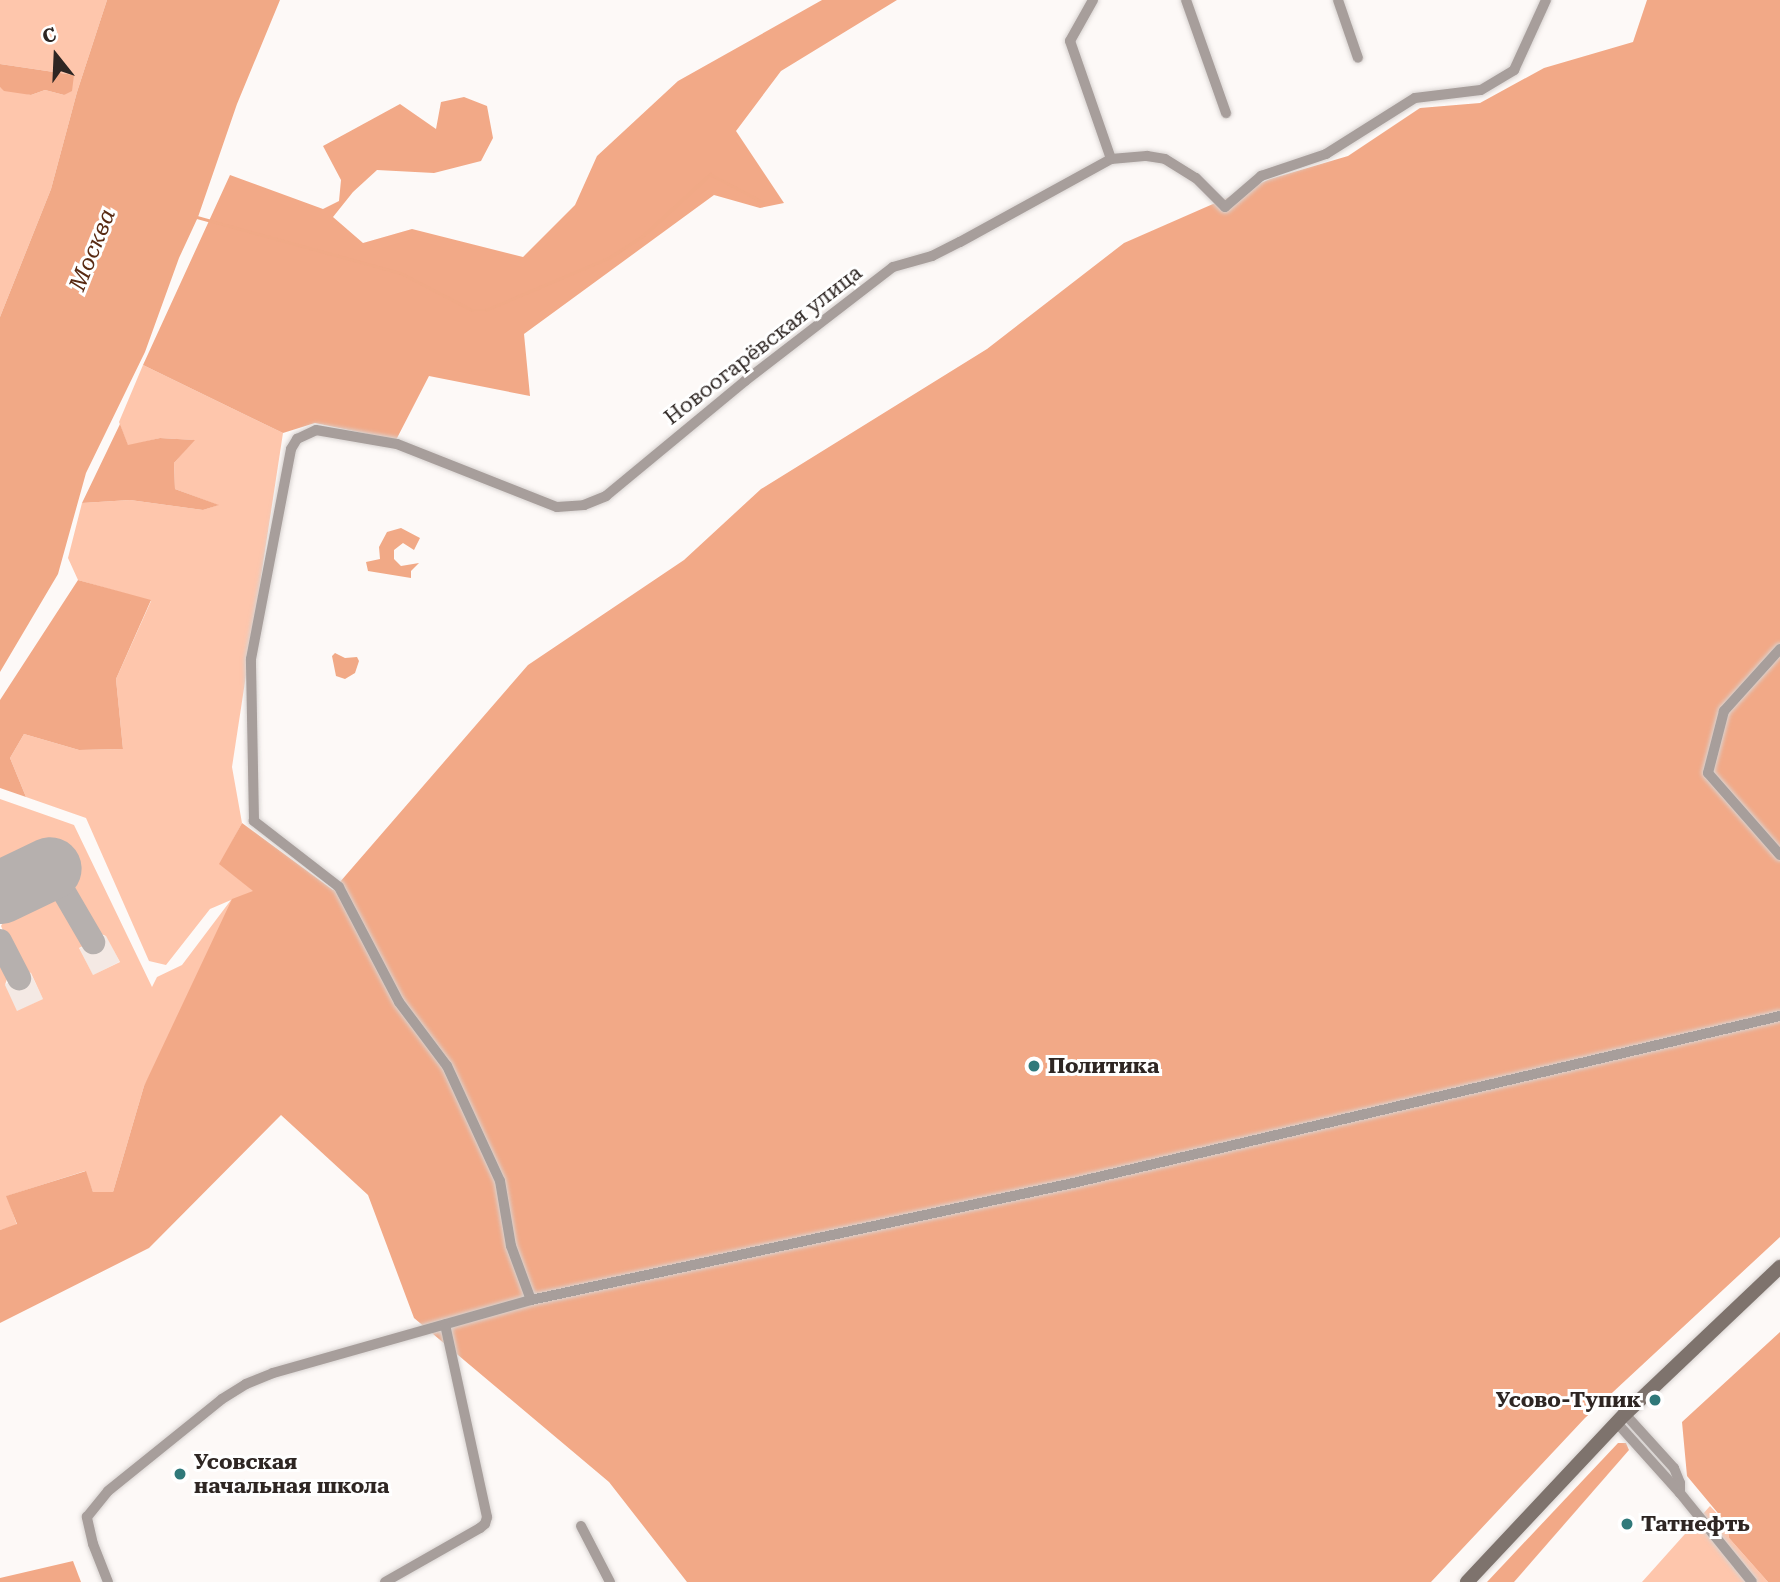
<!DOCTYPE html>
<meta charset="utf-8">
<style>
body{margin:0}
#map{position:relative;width:1780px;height:1582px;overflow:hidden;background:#fdf9f7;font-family:"Roboto Serif",serif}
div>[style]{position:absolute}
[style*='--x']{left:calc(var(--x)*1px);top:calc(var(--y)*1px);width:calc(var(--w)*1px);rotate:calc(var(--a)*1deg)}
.built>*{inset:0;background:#f4e9e4;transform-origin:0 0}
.green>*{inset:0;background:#fec6ac}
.forest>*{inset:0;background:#f2a987}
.water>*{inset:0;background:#f1a986}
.stream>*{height:2.5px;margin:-1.25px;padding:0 1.25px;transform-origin:1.25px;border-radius:1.25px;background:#f1a986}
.taxiway>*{height:24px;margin:-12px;padding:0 12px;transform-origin:12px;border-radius:12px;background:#b6b0ae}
.runway>*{height:63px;margin:-31.5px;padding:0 31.5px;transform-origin:31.5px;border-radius:31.5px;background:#b6b0ae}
.roads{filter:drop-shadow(0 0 2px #d8d3d1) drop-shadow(0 0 2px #d8d3d1)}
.street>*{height:10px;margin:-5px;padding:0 5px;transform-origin:5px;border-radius:5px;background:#a79e9b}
.secondary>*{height:14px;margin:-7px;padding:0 7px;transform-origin:7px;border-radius:7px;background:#7e736d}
.dots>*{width:19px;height:19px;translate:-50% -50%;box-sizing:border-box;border:4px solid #fff;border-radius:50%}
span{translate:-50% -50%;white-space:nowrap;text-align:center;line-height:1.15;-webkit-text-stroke:6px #fff;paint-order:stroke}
.street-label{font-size:21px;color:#2e2623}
.poi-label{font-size:21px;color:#2e2623;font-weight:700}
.left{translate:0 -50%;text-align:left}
.right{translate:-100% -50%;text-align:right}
.water-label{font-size:23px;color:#592a12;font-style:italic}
.north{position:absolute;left:21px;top:21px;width:70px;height:70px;-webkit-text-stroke:5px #fff;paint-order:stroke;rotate:342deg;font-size:19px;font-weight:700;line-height:28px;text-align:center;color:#2e2623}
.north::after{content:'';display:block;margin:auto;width:24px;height:32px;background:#2e2623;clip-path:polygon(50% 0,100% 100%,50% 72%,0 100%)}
</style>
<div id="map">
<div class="built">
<i style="left:106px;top:935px;width:30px;height:30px;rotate:63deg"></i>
<i style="left:30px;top:972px;width:30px;height:29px;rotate:64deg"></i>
</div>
<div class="green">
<i style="clip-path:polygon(0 0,107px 0,77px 92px,51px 189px,0 317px,0 87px,31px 95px,45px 90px,64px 95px,74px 75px,0 64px)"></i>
<i style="clip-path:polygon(143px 365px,283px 433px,232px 767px,242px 823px,220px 864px,254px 891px,144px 1086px,113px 1192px,93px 1192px,85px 1171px,7px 1196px,17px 1225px,0 1230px,0 956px,9px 973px,5px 985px,17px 1011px,43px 999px,31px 973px,19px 968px,1px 926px,7px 915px,45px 897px,61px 901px,83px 936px,83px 946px,79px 948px,93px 975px,120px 962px,106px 936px,94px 931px,47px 845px,0 867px,0 799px,74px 825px,152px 987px,157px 977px,182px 965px,231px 900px,210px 909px,166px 965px,149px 961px,86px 818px,26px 797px,10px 758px,24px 734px,79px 750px,123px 749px,116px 679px,151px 601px,78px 580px,68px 558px,82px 503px,130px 500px,203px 510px,218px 505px,175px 489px,174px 463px,194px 440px,160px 438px,128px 446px,119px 422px)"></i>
<i style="clip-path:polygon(1710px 1506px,1727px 1524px,1729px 1538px,1768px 1582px,1642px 1582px)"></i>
</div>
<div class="forest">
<i style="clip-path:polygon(822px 0,897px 0,781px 71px,736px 131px,784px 203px,760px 208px,714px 195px,524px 334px,530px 396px,429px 376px,396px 440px,315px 423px,283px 433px,143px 365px,230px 175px,323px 209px,339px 201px,341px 180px,323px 146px,400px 104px,436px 129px,441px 102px,464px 97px,487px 106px,493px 138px,481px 161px,434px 173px,377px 170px,353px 192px,333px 217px,363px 243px,412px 229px,523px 257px,575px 205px,597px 156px,678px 81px)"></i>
<i style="clip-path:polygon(1647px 0,1780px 0,1780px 1237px,1585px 1418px,1431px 1582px,687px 1582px,609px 1482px,414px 1318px,368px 1195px,281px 1115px,149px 1248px,0 1323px,0 1230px,17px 1224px,6px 1196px,86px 1171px,93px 1192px,113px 1192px,144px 1086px,232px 899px,253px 891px,219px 864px,242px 823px,333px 890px,528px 665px,684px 560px,761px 489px,987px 349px,1124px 243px,1270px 179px,1348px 156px,1420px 108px,1480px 103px,1544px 68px,1633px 42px)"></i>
<i style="clip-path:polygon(0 64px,74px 75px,72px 91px,64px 95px,45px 90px,31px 95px,4px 91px,0 87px)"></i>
<i style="clip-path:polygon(120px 424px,128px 445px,160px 438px,195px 440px,174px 463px,175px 489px,219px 505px,203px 510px,130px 500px,82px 503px)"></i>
<i style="clip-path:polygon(78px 580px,151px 600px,116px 679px,123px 749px,79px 750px,24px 734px,10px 758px,26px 797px,0 788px,0 700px)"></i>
<i style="clip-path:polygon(1780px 1332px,1780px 1582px,1768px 1582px,1729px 1538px,1727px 1524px,1687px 1476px,1682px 1422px)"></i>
<i style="clip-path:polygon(1618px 1443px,1626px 1443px,1629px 1450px,1514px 1582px,1487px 1582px)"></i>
<i style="clip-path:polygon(73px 1561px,81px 1582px,0 1582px,0 1578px)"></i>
</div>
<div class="water">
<i style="clip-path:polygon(107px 0,280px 0,237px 104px,198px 217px,179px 258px,145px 352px,86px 473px,58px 574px,0 672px,0 317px,51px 189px,77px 92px)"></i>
<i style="clip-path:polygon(401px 528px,420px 538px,414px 550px,403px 543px,394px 550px,394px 559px,401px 566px,419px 563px,411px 571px,411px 578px,368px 571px,366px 562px,380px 559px,379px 547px,387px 532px)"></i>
<i style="clip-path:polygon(335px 653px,345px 658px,357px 657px,359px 661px,355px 673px,345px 679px,336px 676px,332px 656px)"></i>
</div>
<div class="stream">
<i style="--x:197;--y:217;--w:212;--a:15.4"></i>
<i style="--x:401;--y:273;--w:80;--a:27.5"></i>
<i style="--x:472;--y:310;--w:14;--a:0"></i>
<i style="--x:486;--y:310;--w:135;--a:-23.1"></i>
<i style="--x:610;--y:257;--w:40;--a:-32.9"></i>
<i style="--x:644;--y:235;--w:90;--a:-42.7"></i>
<i style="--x:710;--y:174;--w:60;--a:27.8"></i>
</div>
<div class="taxiway">
<i style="--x:50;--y:868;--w:86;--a:59.8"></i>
<i style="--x:0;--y:941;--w:42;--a:62.8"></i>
</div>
<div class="runway">
<i style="--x:0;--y:892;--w:55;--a:-25.6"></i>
</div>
<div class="roads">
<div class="street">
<i style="--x:1093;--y:0;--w:47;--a:119.3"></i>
<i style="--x:1070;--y:41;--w:125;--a:70.8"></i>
<i style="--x:1186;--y:0;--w:120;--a:70.5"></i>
<i style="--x:1338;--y:0;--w:61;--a:71"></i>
<i style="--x:1780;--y:649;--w:84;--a:132.1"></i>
<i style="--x:1724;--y:711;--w:64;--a:104.5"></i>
<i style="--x:1708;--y:773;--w:109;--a:48.7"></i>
<i style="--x:531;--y:1300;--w:58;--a:-110.3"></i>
<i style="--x:511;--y:1246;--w:66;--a:-99.6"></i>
<i style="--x:500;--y:1181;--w:127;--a:-114.7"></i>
<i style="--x:447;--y:1066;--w:80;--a:-126.9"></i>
<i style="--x:399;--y:1002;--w:130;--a:-117.6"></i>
<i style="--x:339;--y:887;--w:108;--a:-142.2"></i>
<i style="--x:254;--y:821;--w:162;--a:-91.1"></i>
<i style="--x:251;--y:659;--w:214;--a:-79.2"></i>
<i style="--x:291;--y:449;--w:12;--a:-59"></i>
<i style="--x:297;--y:439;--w:21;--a:-25"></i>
<i style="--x:316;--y:430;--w:82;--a:9.8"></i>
<i style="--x:397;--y:444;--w:172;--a:21.5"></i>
<i style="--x:557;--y:507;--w:27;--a:-4"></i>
<i style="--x:584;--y:505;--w:24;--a:-22"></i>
<i style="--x:606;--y:496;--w:180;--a:-39.6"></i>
<i style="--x:745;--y:381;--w:187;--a:-37.6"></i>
<i style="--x:893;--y:267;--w:41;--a:-15.8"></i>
<i style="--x:932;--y:256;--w:31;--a:-27"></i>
<i style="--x:960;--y:242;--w:172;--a:-28.8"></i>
<i style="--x:1111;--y:159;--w:36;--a:-5"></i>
<i style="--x:1147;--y:156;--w:18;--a:9"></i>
<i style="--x:1165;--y:159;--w:36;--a:32"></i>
<i style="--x:1196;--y:178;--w:41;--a:45"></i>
<i style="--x:1225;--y:207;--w:48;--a:-40.7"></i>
<i style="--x:1261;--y:176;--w:69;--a:-18.7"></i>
<i style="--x:1326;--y:154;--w:105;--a:-32.2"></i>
<i style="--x:1415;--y:98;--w:66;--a:-6.9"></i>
<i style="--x:1481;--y:90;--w:39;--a:-31"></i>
<i style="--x:1514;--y:70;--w:77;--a:-65.4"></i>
<i style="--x:1625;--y:1414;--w:73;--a:47.8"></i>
<i style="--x:1674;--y:1468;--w:16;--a:68"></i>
<i style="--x:1680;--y:1483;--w:10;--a:90"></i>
<i style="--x:1617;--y:1423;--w:94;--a:48"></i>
<i style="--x:1680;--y:1493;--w:114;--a:51"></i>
<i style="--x:581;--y:1526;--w:63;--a:62.6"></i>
<i style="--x:108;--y:1582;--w:41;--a:-111.5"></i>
<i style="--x:93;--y:1544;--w:28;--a:-103"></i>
<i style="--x:87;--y:1517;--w:33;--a:-51"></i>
<i style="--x:108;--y:1491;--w:146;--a:-38.9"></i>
<i style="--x:222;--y:1399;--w:28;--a:-32"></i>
<i style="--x:246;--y:1384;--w:29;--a:-22"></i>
<i style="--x:273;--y:1373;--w:268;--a:-15.8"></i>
<i style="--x:531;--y:1300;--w:554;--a:-12.18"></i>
<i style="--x:1073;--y:1183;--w:726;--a:-13.29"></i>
<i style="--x:385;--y:1582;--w:109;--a:-29.6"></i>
<i style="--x:480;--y:1528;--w:6;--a:-39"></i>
<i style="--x:485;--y:1524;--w:7;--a:-74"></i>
<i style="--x:487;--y:1517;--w:197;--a:-102.3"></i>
</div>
<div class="secondary">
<i style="--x:1467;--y:1582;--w:231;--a:-46.8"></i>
<i style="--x:1625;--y:1414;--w:214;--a:-43.5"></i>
</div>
</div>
<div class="dots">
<i style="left:1034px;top:1066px;background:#30797a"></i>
<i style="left:1655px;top:1400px;background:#30797a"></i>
<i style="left:180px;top:1474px;background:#30797a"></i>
<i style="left:1627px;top:1524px;background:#30797a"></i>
</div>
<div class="street-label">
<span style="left:763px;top:345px;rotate:-38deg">Новоогарёвская улица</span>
</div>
<div class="poi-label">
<span class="left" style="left:1048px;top:1066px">Политика</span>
<span class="right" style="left:1641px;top:1400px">Усово-Тупик</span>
<span class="left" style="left:194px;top:1474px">Усовская<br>начальная школа</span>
<span class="left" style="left:1641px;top:1524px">Татнефть</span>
</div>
<div class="water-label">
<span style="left:93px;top:250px;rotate:-68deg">Москва</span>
</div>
<div class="north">С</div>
</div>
